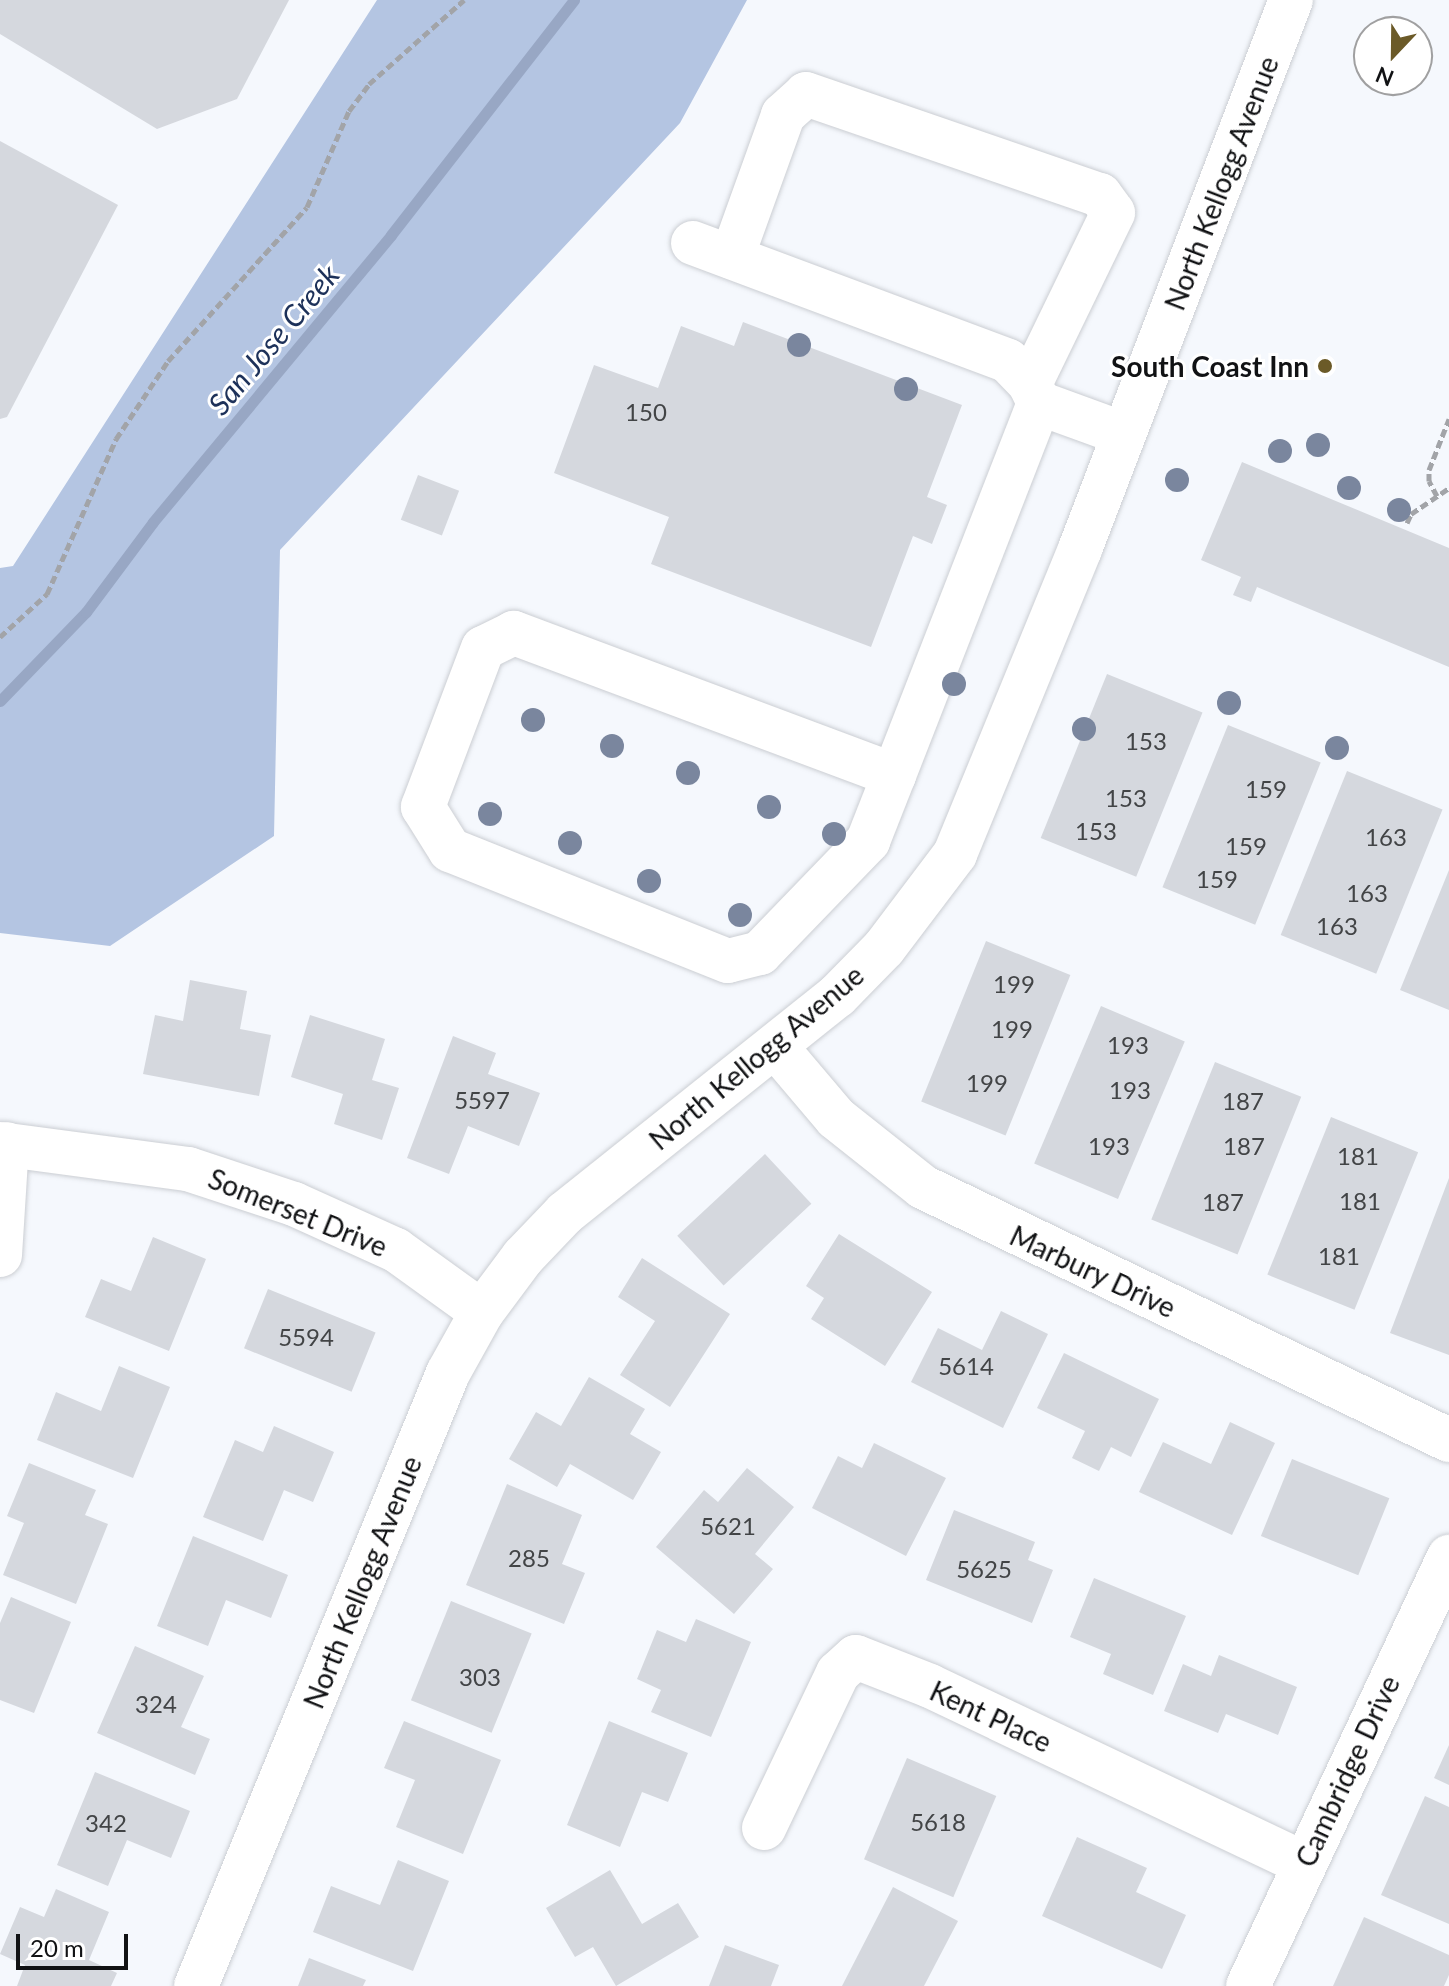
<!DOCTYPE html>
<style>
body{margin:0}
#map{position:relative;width:1449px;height:1986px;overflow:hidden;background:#f5f8fd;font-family:Lato,sans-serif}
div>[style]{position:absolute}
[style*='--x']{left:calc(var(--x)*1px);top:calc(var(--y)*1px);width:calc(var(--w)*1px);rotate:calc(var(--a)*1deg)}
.forest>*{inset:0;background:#b4c5e2}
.stream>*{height:11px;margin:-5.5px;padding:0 5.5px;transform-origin:5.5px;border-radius:5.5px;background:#98a7c4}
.building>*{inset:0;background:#d5d8de;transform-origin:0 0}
.path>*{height:5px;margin-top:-2.5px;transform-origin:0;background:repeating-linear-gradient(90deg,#a2a4a8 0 8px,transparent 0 12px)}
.roads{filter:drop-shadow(0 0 2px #cbced3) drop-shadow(0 0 2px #cbced3)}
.minor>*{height:44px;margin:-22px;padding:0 22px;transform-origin:22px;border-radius:22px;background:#fff}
.trees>*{width:24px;height:24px;margin:-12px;border-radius:50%;background:#7a869e}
.dots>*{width:22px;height:22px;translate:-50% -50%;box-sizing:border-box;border:4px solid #fff;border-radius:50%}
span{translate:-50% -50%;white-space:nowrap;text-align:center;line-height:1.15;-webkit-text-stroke:6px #fff;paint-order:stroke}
.number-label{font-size:24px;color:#424446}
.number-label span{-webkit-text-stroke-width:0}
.street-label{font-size:28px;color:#111214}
.poi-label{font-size:28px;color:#111214;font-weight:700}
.right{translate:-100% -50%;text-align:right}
.water-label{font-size:30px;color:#1d3159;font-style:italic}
.north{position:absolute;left:1353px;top:16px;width:80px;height:80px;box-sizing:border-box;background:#fff;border:2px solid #a0a0a1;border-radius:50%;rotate:202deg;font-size:22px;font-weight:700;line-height:32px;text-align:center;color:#111214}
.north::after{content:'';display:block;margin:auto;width:28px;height:36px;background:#6b5a28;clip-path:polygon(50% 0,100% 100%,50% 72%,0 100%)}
.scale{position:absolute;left:16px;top:1934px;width:112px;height:36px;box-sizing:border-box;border:4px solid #111214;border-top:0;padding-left:10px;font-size:24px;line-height:28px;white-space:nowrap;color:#111214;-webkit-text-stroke:6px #fff;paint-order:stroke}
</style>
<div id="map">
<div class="forest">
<i style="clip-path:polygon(377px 0,747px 0,680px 123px,280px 550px,274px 836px,110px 946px,0 933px,0 568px,13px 566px)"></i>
</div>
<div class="stream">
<i style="--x:0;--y:701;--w:124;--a:-46"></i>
<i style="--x:86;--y:612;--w:112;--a:-53.3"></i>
<i style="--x:153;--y:522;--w:373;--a:-50.3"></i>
<i style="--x:391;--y:235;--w:298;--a:-52.1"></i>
</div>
<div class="building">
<i style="clip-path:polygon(0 0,289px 0,237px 99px,157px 129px,0 34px)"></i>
<i style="clip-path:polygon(0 141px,118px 205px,7px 417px,0 419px)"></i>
<i style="clip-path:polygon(743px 322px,962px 405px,927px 497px,947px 505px,932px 544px,913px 536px,871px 647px,651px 564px,669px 517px,554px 473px,594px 365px,658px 388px,681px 326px,734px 346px)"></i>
<i style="clip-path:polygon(1242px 462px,1449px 548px,1449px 667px,1257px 587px,1251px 602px,1233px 595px,1241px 577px,1201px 560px)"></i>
<i style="left:418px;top:475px;width:44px;height:48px;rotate:21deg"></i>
<i style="left:1107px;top:674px;width:103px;height:177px;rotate:22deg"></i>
<i style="left:1228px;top:725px;width:100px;height:175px;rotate:22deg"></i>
<i style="left:1347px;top:771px;width:103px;height:177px;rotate:22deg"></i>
<i style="clip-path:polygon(1449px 870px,1449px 1010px,1400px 990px)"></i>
<i style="left:986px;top:941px;width:91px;height:173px;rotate:22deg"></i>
<i style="clip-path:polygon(190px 980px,247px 991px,240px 1029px,271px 1035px,259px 1096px,143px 1074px,155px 1015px,183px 1021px)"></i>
<i style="left:1101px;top:1006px;width:91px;height:171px;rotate:23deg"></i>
<i style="clip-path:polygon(310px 1015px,385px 1039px,372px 1080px,399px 1088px,382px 1140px,334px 1124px,343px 1094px,291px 1077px)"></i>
<i style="clip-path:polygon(453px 1036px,496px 1053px,488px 1074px,540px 1093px,519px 1146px,468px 1126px,449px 1174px,407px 1158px)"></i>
<i style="left:1215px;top:1062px;width:93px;height:170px;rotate:22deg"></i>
<i style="left:1331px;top:1117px;width:94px;height:170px;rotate:22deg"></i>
<i style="left:765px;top:1154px;width:68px;height:120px;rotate:47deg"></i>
<i style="clip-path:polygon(1449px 1178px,1449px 1355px,1390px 1333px)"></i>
<i style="clip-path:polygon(839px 1234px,932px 1292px,885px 1366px,811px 1319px,824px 1298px,806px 1286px)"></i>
<i style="clip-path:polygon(153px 1237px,206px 1259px,169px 1351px,85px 1317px,101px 1279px,131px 1291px)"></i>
<i style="clip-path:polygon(642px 1258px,730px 1314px,670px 1407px,620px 1375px,655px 1321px,618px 1297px)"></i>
<i style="left:268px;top:1289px;width:116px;height:64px;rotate:22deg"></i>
<i style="clip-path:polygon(1001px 1311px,1048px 1334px,1003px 1428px,911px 1382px,938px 1328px,982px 1350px)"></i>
<i style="clip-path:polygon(1064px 1353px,1159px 1399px,1131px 1457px,1111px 1447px,1099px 1471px,1072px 1458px,1085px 1431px,1037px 1408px)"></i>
<i style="clip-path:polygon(119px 1366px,170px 1387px,133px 1478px,37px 1440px,56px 1392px,101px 1411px)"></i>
<i style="clip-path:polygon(589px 1377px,645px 1409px,630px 1434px,661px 1452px,633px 1500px,570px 1464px,557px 1487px,509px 1459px,536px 1412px,561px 1426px)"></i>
<i style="clip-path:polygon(1230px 1422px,1275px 1443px,1232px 1535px,1139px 1492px,1163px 1442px,1211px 1464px)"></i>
<i style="clip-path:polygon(274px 1426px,334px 1452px,313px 1502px,284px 1490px,263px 1541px,203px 1517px,235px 1440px,263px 1452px)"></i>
<i style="clip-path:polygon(874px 1443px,946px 1478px,906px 1556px,812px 1508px,838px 1456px,862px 1468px)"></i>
<i style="left:1292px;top:1459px;width:105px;height:83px;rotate:22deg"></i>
<i style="clip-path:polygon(29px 1463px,96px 1490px,85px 1515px,108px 1524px,76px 1604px,3px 1575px,24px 1523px,7px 1516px)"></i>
<i style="clip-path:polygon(747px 1468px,794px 1507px,755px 1554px,773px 1569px,734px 1614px,656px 1547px,704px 1490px,718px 1502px)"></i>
<i style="clip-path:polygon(507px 1484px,582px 1515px,562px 1564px,585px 1573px,564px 1624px,466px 1585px)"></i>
<i style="clip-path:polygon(954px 1510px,1035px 1542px,1028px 1560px,1053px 1570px,1032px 1623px,926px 1580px)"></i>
<i style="clip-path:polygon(193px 1536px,288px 1575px,271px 1618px,226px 1600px,208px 1646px,157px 1626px)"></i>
<i style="clip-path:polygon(1094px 1578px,1186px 1616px,1153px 1695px,1103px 1674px,1111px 1654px,1070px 1637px)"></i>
<i style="clip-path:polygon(11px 1597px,71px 1622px,34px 1713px,0 1700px,0 1623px)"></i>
<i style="left:451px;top:1601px;width:87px;height:107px;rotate:22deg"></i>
<i style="clip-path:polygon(696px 1619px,751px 1642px,711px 1737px,651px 1712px,661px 1690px,637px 1679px,657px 1630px,686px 1642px)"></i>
<i style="clip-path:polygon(135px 1646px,204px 1676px,181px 1727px,210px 1739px,195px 1775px,97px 1733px)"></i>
<i style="clip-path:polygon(1219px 1655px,1297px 1687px,1278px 1735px,1226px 1714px,1218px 1733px,1164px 1711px,1183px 1664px,1211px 1676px)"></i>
<i style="clip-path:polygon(404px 1721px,501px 1760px,463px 1854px,396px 1827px,415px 1780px,384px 1768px)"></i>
<i style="clip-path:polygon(609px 1721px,688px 1753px,668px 1802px,642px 1792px,620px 1847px,567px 1825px)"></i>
<i style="clip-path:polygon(1449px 1745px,1449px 1785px,1434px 1778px)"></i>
<i style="left:907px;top:1758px;width:97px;height:110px;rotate:23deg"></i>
<i style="clip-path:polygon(95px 1772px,190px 1811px,171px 1858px,127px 1840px,108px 1886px,57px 1865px)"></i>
<i style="clip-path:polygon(1425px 1796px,1449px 1807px,1449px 1924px,1381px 1895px)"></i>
<i style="clip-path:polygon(1077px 1837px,1147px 1868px,1136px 1892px,1186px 1915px,1162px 1969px,1042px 1916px)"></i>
<i style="clip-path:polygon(398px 1860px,449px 1881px,413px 1971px,313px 1932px,331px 1886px,380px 1905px)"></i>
<i style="clip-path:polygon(610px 1870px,642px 1924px,678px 1903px,699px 1937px,616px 1986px,593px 1947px,575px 1957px,546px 1908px)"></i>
<i style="clip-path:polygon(893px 1887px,958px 1921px,924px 1986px,842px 1986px)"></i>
<i style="clip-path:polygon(56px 1889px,109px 1912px,89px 1960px,117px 1973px,111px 1986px,17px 1986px,25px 1965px,0 1954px,20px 1907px,44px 1917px)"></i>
<i style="clip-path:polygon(1364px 1917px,1449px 1955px,1449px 1975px,1444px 1986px,1333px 1986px)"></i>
<i style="clip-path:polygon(725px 1945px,779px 1965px,771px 1986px,709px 1986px)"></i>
<i style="clip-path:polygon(309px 1958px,366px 1980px,363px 1986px,298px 1986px)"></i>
</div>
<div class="path">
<i style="--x:1437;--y:496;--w:17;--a:-118"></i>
<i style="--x:1429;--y:481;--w:11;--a:-90"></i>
<i style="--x:1429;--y:470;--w:55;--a:-68.6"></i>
<i style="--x:1407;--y:523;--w:10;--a:-66"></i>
<i style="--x:1411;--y:514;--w:46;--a:-34.4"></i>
<i style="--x:0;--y:637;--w:64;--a:-42.5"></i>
<i style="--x:47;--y:594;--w:170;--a:-66"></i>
<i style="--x:116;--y:439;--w:94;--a:-56.3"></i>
<i style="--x:168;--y:361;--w:207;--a:-47.9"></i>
<i style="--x:307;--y:207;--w:105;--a:-66.4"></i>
<i style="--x:349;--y:111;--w:34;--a:-53"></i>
<i style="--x:369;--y:84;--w:127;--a:-41.5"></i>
</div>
<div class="roads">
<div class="minor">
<i style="--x:693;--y:243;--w:336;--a:20.5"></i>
<i style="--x:1008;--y:361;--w:32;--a:46"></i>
<i style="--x:1030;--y:384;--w:21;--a:65"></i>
<i style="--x:1039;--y:403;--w:90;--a:20"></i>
<i style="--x:732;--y:257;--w:151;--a:-70.2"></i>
<i style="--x:783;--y:115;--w:31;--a:-42"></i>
<i style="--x:806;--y:94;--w:311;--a:19"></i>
<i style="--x:1100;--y:195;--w:22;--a:54"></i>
<i style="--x:1113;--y:213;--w:190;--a:115.9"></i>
<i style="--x:894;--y:775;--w:406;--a:-159.5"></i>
<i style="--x:514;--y:633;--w:34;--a:154"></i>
<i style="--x:483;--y:648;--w:170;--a:110.7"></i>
<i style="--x:423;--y:807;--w:51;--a:57.9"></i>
<i style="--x:450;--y:850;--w:299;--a:21.8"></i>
<i style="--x:728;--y:961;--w:33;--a:-14"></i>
<i style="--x:760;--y:953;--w:156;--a:-46"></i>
<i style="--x:868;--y:841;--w:71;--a:-68.5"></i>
<i style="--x:894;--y:775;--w:399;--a:-68.7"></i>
<i style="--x:775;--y:1046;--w:94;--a:49.7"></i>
<i style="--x:836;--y:1118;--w:111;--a:38.4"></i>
<i style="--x:923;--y:1187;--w:584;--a:25.69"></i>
<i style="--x:0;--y:1144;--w:190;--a:7.6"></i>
<i style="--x:188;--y:1169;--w:112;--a:18.3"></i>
<i style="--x:294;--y:1204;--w:112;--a:24.3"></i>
<i style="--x:396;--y:1250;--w:106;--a:35.8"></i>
<i style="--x:0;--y:1255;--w:111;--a:-86.4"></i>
<i style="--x:764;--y:1828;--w:172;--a:-64.5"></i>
<i style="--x:838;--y:1673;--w:24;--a:-42"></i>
<i style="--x:856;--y:1657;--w:79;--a:21.4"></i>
<i style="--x:930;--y:1686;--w:413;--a:25.4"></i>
<i style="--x:196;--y:1986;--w:663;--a:-67.65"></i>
<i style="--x:448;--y:1373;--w:70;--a:-60.9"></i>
<i style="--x:482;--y:1312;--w:69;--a:-53.3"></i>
<i style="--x:523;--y:1257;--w:61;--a:-46.3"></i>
<i style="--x:565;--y:1213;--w:348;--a:-38.6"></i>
<i style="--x:837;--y:996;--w:67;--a:-45.6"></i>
<i style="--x:884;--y:948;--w:118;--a:-52.9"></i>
<i style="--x:955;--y:854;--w:330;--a:-67.7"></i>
<i style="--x:1080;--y:549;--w:588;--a:-68.98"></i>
<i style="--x:1248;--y:1986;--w:474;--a:-64.9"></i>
</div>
</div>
<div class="trees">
<i style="left:799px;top:345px"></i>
<i style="left:906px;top:389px"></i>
<i style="left:1318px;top:445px"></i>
<i style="left:1280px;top:451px"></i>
<i style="left:1177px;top:480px"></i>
<i style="left:1349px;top:488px"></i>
<i style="left:1399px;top:510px"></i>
<i style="left:954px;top:684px"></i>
<i style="left:1229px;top:703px"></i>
<i style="left:533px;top:720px"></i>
<i style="left:1084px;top:729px"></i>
<i style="left:612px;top:746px"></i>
<i style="left:1337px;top:748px"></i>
<i style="left:688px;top:773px"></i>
<i style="left:769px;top:807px"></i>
<i style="left:490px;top:814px"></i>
<i style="left:834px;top:834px"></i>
<i style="left:570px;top:843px"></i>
<i style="left:649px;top:881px"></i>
<i style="left:740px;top:915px"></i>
</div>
<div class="dots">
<i style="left:1325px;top:366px;background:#6b5a28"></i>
</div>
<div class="number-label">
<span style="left:646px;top:412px">150</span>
<span style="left:1146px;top:741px">153</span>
<span style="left:1266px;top:789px">159</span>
<span style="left:1126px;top:798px">153</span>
<span style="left:1096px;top:831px">153</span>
<span style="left:1386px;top:837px">163</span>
<span style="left:1246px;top:846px">159</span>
<span style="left:1217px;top:879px">159</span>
<span style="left:1367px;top:893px">163</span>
<span style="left:1337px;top:926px">163</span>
<span style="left:1014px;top:984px">199</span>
<span style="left:1012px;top:1029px">199</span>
<span style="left:1128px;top:1045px">193</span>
<span style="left:987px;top:1083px">199</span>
<span style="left:1130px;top:1090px">193</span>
<span style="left:482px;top:1100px">5597</span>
<span style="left:1243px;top:1101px">187</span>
<span style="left:1109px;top:1146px">193</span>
<span style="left:1244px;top:1146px">187</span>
<span style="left:1358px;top:1156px">181</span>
<span style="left:1360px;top:1201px">181</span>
<span style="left:1223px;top:1202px">187</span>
<span style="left:1339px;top:1256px">181</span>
<span style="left:306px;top:1337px">5594</span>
<span style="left:966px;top:1366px">5614</span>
<span style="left:728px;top:1526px">5621</span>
<span style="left:529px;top:1558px">285</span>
<span style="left:984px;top:1569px">5625</span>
<span style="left:480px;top:1677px">303</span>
<span style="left:156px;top:1704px">324</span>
<span style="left:938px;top:1822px">5618</span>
<span style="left:106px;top:1823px">342</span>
</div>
<div class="street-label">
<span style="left:1221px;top:183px;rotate:-69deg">North Kellogg Avenue</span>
<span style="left:756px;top:1057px;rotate:-40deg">North Kellogg Avenue</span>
<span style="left:298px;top:1212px;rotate:22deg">Somerset Drive</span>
<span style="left:1093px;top:1271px;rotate:25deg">Marbury Drive</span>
<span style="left:362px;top:1582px;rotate:-68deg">North Kellogg Avenue</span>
<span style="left:991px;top:1716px;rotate:25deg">Kent Place</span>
<span style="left:1347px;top:1771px;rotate:-65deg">Cambridge Drive</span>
</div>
<div class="poi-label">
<span class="right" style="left:1309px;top:366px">South Coast Inn</span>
</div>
<div class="water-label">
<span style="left:273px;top:339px;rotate:-50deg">San Jose Creek</span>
</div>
<div class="north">N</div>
<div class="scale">20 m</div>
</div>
